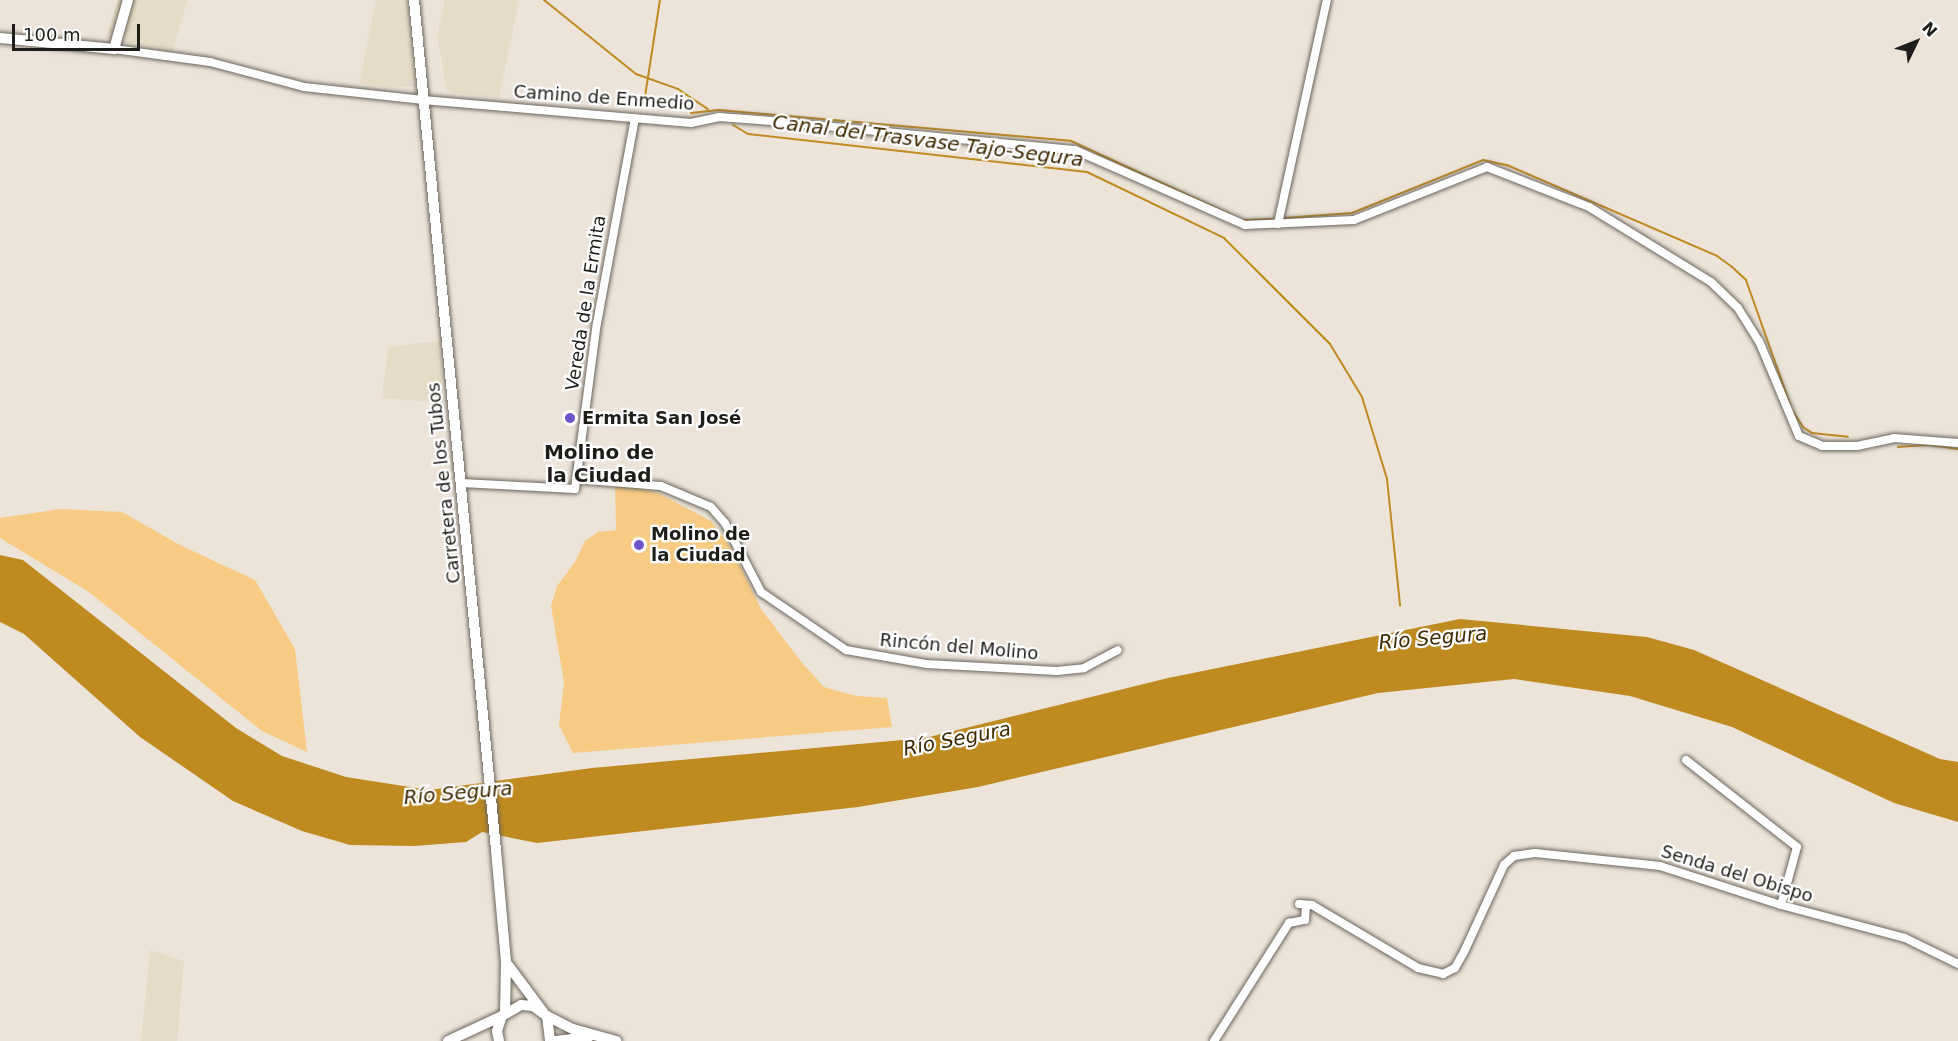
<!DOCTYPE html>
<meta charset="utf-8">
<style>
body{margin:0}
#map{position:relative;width:1958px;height:1041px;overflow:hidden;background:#ece4d9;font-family:"DejaVu Sans",sans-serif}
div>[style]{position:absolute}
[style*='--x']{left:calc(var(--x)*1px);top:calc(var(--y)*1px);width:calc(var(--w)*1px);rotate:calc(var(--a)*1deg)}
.built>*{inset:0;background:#e6dbc8}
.green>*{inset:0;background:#f7cb83}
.water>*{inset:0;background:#bf8a20}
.stream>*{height:2px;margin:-1px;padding:0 1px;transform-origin:1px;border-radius:1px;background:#bf8a20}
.roads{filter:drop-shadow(0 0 2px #6b655b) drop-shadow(0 0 2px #6b655b)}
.street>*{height:8px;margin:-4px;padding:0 4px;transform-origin:4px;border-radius:4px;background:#fff}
.secondary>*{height:10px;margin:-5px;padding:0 5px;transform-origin:5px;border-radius:5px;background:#fff}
.dots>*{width:16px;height:16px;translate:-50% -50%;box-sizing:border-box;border:3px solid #fff;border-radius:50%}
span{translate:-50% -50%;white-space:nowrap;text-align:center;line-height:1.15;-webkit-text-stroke:4.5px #fff;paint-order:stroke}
.street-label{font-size:18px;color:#1f1d19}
.poi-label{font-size:18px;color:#1f1d19;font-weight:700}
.left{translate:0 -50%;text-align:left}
.water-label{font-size:20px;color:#3f2900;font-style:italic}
.neighbourhood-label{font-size:20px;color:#1f1d19;font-weight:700}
.north{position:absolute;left:1886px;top:12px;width:60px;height:60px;-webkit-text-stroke:4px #fff;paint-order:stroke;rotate:47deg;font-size:16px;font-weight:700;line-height:24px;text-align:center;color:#1f1d19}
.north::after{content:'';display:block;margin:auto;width:21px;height:27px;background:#1f1d19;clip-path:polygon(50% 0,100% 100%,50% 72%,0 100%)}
.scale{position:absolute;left:12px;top:24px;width:128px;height:27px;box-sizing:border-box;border:3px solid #1f1d19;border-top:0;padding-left:8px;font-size:18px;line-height:21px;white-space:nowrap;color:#1f1d19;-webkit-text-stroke:4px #fff;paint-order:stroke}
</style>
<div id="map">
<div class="built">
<i style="clip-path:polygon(118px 0,187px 0,173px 51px,106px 38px)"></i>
<i style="clip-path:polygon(376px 0,407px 0,415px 86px,391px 88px,359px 83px)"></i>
<i style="clip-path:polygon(445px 0,519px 0,499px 98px,447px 92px,437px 35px)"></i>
<i style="clip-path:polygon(440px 341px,443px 403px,382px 398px,388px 347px)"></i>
<i style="clip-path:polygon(150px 950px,184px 961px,177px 1041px,141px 1041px)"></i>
</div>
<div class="green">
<i style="clip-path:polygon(615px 483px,658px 493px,711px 521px,732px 549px,761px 609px,799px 659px,824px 687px,856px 696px,887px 698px,892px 727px,573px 753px,559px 725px,564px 682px,551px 606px,557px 586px,575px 562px,585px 541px,598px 532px,616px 530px)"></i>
<i style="clip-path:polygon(61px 509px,122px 512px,180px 545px,255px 580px,295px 649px,307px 752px,262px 731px,89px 592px,0 538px,0 518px)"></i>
</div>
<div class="water">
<i style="clip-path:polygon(0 555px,23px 560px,236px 728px,282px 756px,346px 777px,429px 790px,592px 768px,925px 738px,1168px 678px,1460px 619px,1647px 637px,1694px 650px,1940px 759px,1958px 762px,1958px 822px,1894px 803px,1732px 727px,1630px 696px,1514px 679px,1378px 693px,978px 787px,858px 807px,537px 843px,482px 832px,466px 842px,414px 846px,350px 845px,302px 831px,233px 801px,140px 737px,24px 634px,0 622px)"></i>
</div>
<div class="stream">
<i style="--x:544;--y:0;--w:118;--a:38.8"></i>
<i style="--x:636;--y:74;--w:45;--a:19.7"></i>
<i style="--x:678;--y:89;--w:36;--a:34"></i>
<i style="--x:644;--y:103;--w:104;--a:-81.2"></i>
<i style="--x:691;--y:113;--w:28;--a:-6"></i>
<i style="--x:719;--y:110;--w:353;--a:5"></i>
<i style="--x:1071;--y:141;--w:174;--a:24.8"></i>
<i style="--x:733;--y:125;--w:17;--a:31"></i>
<i style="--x:748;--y:134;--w:341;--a:6.4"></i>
<i style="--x:1087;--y:172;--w:152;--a:25.7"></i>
<i style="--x:1224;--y:238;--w:150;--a:45"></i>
<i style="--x:1330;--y:344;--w:62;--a:58.9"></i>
<i style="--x:1362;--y:397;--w:86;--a:73"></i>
<i style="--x:1387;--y:479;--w:127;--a:84.1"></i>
<i style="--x:1284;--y:218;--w:68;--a:-4.2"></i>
<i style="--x:1352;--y:213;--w:141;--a:-22"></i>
<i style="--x:1483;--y:160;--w:25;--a:12"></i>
<i style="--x:1507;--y:165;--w:229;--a:23.4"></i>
<i style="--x:1717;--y:256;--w:17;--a:36"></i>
<i style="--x:1731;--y:266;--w:21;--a:43"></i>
<i style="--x:1746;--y:280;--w:132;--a:70.5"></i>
<i style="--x:1243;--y:220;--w:30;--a:-2"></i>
<i style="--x:1792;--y:410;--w:20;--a:57"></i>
<i style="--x:1803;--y:427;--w:11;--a:34"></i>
<i style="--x:1812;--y:433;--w:36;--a:6"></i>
<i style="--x:1898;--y:447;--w:32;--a:-4"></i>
<i style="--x:1930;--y:445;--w:28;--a:8"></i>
</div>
<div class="roads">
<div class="street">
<i style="--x:114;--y:49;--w:97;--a:7.7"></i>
<i style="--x:210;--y:62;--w:97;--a:14.9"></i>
<i style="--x:304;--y:87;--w:120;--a:6.2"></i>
<i style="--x:423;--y:100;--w:269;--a:4.9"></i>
<i style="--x:691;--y:123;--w:29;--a:-12"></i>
<i style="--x:719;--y:117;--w:53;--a:4.3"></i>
<i style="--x:772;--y:121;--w:304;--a:5.5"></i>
<i style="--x:1075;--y:150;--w:186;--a:23.8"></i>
<i style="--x:1245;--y:225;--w:109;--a:-2.6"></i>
<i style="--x:1354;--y:220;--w:143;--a:-21.7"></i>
<i style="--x:1487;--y:167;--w:110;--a:21.4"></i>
<i style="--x:1589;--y:207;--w:143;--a:31.6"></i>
<i style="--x:1711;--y:282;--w:37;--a:44"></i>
<i style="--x:1738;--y:308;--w:39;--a:58"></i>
<i style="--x:1759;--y:341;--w:103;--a:67.2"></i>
<i style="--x:1799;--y:436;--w:25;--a:23"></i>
<i style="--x:1822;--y:446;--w:35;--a:0"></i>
<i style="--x:1857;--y:446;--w:38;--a:-12"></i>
<i style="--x:1894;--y:438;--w:64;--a:4.5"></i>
<i style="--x:1278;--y:224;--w:229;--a:-77.7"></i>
<i style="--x:576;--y:479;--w:85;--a:4.7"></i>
<i style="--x:661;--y:486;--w:54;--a:22.8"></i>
<i style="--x:711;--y:507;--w:21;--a:49"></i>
<i style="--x:725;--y:523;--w:78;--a:62.4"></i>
<i style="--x:761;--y:592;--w:103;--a:34.3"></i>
<i style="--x:846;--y:650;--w:81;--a:9.9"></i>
<i style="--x:926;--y:664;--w:131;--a:3.1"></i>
<i style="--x:1057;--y:671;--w:27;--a:-6"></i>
<i style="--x:1084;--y:668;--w:38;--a:-28"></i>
<i style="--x:462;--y:483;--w:113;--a:3"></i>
<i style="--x:575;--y:489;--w:167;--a:-82.5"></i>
<i style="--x:597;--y:323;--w:208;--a:-79.5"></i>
<i style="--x:1686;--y:760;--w:141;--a:38.1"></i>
<i style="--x:1797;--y:847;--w:60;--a:105.4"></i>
<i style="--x:1299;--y:904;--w:13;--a:4"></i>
<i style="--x:1312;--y:905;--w:123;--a:30.7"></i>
<i style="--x:1418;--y:968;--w:26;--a:13"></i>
<i style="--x:1443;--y:974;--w:13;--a:-27"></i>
<i style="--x:1455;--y:968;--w:18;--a:-61"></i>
<i style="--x:1464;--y:952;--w:96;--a:-65.3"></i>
<i style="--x:1504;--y:865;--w:13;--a:-42"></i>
<i style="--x:1514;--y:856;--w:21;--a:-8"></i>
<i style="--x:1535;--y:853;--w:126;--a:5.9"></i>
<i style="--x:1660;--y:866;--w:127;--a:17.9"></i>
<i style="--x:1781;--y:905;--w:128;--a:14.9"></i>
<i style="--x:1905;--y:938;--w:59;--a:26.1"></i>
<i style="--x:1214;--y:1041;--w:140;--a:-57.6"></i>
<i style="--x:1289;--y:923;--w:16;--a:-11"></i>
<i style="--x:1305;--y:920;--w:15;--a:-86"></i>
</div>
<div class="secondary">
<i style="--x:414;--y:0;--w:854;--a:84.49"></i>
<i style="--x:496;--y:850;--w:112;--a:84.9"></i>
<i style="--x:506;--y:962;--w:51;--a:91.1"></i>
<i style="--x:0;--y:38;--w:115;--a:5.5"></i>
<i style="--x:114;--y:49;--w:51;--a:-74.1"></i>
<i style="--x:508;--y:965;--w:59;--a:53.3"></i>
<i style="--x:547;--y:1016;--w:29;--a:27"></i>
<i style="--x:573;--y:1029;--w:45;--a:15.6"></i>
<i style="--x:448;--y:1041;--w:60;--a:-24.8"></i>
<i style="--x:499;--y:1041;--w:10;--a:-101"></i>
<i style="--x:497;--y:1031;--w:16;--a:-72"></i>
<i style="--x:502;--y:1016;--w:22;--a:-30"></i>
<i style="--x:521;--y:1005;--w:12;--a:5"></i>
<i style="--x:533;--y:1006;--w:17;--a:36"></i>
<i style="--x:547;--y:1016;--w:25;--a:83"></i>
<i style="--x:556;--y:1041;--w:33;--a:-7"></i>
</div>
</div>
<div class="dots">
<i style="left:570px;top:418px;background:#6e54cd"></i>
<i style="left:639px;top:545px;background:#6e54cd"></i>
</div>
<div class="street-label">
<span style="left:604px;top:98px;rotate:4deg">Camino de Enmedio</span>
<span style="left:586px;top:303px;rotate:-81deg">Vereda de la Ermita</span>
<span style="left:444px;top:483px;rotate:-96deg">Carretera de los Tubos</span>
<span style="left:959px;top:647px;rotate:5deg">Rincón del Molino</span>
<span style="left:1737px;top:874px;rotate:17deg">Senda del Obispo</span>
</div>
<div class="poi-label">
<span class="left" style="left:582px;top:418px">Ermita San José</span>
<span class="left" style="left:651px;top:545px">Molino de<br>la Ciudad</span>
</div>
<div class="water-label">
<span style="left:928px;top:141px;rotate:7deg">Canal del Trasvase Tajo-Segura</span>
<span style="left:1433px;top:638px;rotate:-5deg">Río Segura</span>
<span style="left:957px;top:739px;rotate:-11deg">Río Segura</span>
<span style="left:458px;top:793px;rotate:-5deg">Río Segura</span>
</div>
<div class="neighbourhood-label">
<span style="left:599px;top:464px">Molino de<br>la Ciudad</span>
</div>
<div class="north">N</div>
<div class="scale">100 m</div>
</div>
